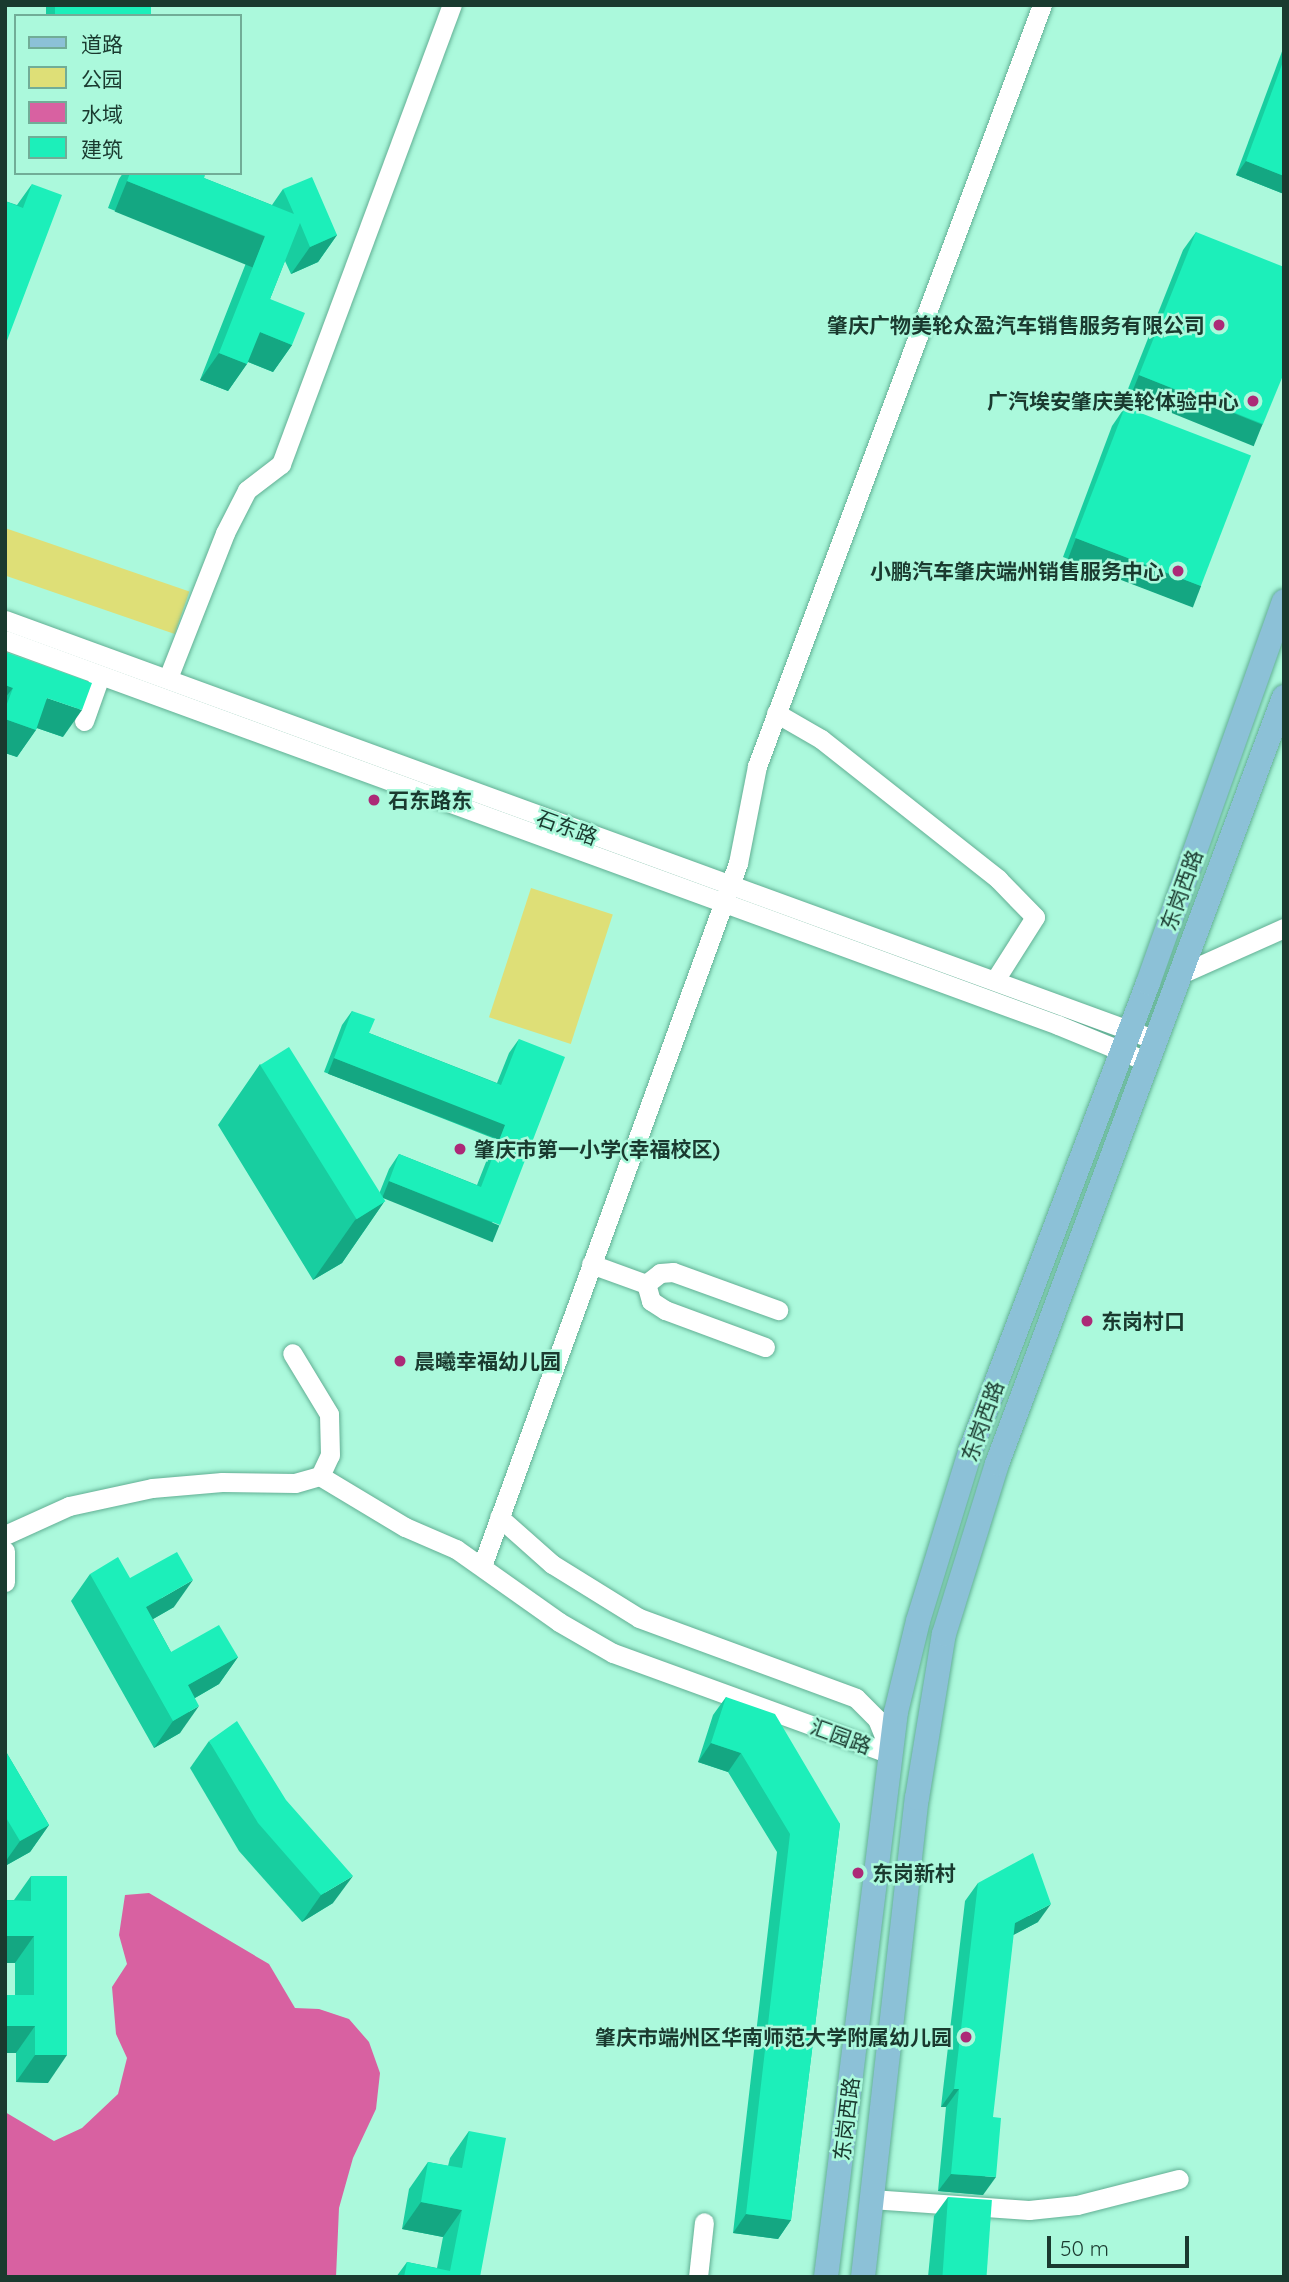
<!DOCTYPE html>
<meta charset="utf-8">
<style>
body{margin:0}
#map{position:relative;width:1289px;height:2282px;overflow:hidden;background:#abf9dc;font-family:Quicksand,"Noto Sans SC",sans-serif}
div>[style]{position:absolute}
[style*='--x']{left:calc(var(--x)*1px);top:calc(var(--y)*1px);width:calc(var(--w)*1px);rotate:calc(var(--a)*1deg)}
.green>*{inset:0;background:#dedf77;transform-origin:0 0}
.water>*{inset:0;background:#d861a1}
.roads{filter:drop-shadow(0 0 2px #62af94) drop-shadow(0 0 2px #62af94)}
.minor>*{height:19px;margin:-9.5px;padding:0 9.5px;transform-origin:9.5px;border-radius:9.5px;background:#fff}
.major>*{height:24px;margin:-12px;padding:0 12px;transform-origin:12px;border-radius:12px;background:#8cc1d7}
.wall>*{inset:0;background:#18cea0;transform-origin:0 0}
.shaded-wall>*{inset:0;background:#14a782;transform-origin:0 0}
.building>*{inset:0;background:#1cefba;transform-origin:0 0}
.dots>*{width:19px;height:19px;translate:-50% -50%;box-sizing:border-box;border:4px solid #abf9dc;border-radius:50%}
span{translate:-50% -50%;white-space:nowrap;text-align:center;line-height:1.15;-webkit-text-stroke:5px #abf9dc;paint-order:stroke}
.poi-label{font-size:21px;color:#1a3a2f;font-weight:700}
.right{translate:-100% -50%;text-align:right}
.left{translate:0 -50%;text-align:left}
.street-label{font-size:21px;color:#1a3a2f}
.frame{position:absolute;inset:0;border:7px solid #1a3a2f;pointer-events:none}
.legend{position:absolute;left:14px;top:14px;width:228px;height:161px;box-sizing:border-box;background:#abf9dc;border:2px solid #71ad97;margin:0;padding:9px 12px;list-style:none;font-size:21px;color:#1a3a2f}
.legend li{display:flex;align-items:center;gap:14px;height:35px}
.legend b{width:35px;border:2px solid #71ad97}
.scale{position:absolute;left:1047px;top:2236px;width:142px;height:32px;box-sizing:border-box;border:4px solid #1a3a2f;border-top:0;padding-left:9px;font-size:21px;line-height:24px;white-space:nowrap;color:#1a3a2f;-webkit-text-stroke:5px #abf9dc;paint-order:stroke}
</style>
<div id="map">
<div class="green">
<i style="left:5px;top:528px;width:195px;height:45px;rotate:19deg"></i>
<i style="left:531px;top:888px;width:86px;height:136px;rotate:18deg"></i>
</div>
<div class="water">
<i style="clip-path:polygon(149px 1893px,269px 1964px,295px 2008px,319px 2009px,349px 2019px,369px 2042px,380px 2073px,376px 2109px,353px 2158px,339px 2208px,336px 2277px,5px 2277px,5px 2112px,54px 2141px,82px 2128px,118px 2094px,127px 2058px,116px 2034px,112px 1987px,127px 1964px,119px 1935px,125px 1895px)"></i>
</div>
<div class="roads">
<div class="minor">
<i style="--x:5;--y:620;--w:1225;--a:20.05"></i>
<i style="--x:5;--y:640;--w:1121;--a:20.08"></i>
<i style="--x:1058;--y:1025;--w:97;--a:22.3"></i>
<i style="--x:168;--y:678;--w:156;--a:-68.5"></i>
<i style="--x:225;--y:533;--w:48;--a:-62.9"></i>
<i style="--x:247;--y:490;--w:43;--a:-37.4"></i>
<i style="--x:281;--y:464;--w:490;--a:-69.6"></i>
<i style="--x:776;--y:713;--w:52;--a:30"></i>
<i style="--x:821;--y:739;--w:226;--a:38.3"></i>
<i style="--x:998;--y:879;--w:53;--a:45.8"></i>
<i style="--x:1035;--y:917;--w:75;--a:122.4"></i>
<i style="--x:84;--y:721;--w:48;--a:-70.4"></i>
<i style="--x:1181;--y:974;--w:113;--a:-24.1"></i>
<i style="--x:591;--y:1264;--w:59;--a:20"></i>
<i style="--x:765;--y:1347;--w:107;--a:-159.7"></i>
<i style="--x:665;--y:1310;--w:17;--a:-147"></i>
<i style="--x:651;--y:1301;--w:18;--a:-106"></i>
<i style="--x:646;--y:1284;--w:18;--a:-38"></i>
<i style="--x:660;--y:1273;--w:13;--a:-4"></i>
<i style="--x:673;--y:1272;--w:112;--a:19.9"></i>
<i style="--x:320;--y:1476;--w:99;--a:31"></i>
<i style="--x:405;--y:1527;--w:56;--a:23.3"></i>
<i style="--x:456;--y:1549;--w:126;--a:35.3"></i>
<i style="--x:559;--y:1622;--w:62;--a:29.9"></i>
<i style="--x:613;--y:1653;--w:296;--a:20"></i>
<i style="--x:499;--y:1517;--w:71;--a:41.6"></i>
<i style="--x:552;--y:1564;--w:102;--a:31.8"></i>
<i style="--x:639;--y:1618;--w:231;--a:20.2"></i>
<i style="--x:856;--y:1698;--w:30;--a:45"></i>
<i style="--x:877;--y:1719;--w:37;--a:68"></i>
<i style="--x:5;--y:1535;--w:70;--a:-24.4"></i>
<i style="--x:69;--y:1506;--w:85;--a:-12.2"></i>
<i style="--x:152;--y:1488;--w:70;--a:-4.9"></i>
<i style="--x:222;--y:1482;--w:73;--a:0.8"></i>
<i style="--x:295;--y:1483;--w:26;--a:-16"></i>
<i style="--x:320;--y:1476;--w:23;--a:-65"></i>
<i style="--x:330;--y:1455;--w:41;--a:-91.4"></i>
<i style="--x:329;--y:1414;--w:71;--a:-121.2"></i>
<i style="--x:5;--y:1551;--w:31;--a:90"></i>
<i style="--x:482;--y:1566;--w:748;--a:-69.99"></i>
<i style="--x:738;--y:863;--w:99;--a:-78.9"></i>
<i style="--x:757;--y:766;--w:813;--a:-69.47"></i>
<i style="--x:871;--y:2199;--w:158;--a:4"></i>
<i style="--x:1029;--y:2210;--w:48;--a:-5.9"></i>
<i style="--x:1077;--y:2205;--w:105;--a:-14.3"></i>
<i style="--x:698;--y:2277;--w:55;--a:-83.8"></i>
</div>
<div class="major">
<i style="--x:826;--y:2277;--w:569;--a:-82.94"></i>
<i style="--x:896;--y:1712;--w:94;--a:-76.4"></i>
<i style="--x:918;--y:1621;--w:180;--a:-72.9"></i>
<i style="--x:971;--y:1449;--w:498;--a:-69.2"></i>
<i style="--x:1148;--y:983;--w:405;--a:-70.4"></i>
<i style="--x:863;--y:2277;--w:482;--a:-83.6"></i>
<i style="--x:917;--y:1798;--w:166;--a:-80.7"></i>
<i style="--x:944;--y:1634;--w:178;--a:-72.7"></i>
<i style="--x:997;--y:1464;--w:819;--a:-69.48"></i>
</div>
</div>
<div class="wall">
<i style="left:46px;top:5px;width:105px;height:12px"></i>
<i style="clip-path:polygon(1284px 46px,1284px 194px,1236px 175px)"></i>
<i style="clip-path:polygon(123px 173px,205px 173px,204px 178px,272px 205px,283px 189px,337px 235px,318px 262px,291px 274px,285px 261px,270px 299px,292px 345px,273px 372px,248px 362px,228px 391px,200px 380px,246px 263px,108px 208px,119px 179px)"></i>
<i style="clip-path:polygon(32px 184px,5px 346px,5px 201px,17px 205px)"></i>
<i style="clip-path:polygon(1196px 232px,1263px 424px,1250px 443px,1126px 394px,1183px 250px)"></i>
<i style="clip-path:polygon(1125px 407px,1201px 586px,1188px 605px,1063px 557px,1112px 426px)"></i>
<i style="clip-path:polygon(5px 652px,63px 737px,37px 728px,17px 757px,5px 753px)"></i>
<i style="clip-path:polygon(352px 1011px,369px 1033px,497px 1083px,509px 1053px,519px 1039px,490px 1239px,380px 1196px,384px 1202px,342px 1263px,313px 1280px,218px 1125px,260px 1064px,379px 1194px,389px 1169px,399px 1154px,477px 1185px,495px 1139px,324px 1072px,342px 1025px)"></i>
<i style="clip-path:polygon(90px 1574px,130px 1578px,174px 1607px,153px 1619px,171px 1652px,238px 1657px,219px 1684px,195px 1698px,180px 1733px,154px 1748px,71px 1601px)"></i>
<i style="clip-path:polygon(726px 1697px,840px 1824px,791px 2220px,778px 2239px,733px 2233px,777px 1852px,728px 1772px,698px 1762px,713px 1715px)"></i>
<i style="clip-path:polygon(209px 1741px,333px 1903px,302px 1922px,239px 1851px,190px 1768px)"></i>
<i style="clip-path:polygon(5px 1750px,49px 1825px,30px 1852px,5px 1866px)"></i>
<i style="clip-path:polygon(31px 1876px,48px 2083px,16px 2082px,16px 2053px,5px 2053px,5px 1995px,15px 1995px,15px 1963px,5px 1963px,5px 1900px,14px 1900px)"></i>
<i style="clip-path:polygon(978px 1883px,1038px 1922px,1013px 1935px,983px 2195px,938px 2191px,946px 2107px,941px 2107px,965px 1901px)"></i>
<i style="clip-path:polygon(469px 2131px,480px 2277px,396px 2277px,407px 2262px,437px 2268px,443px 2237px,402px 2229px,409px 2189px,428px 2162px,448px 2166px,450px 2158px)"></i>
<i style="clip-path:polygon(948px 2197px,983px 2277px,928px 2277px,934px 2216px)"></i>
</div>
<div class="shaded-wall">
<i style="clip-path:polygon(1246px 161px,1284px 176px,1284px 194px,1236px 175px)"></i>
<i style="left:127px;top:181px;width:149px;height:33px;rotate:22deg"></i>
<i style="clip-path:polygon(337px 235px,318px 262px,291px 274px,310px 247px)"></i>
<i style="clip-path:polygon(260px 332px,292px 345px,273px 372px,241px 359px)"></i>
<i style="clip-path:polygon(219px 353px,247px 364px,228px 391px,200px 380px)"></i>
<i style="left:1139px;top:375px;width:133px;height:23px;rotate:22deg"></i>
<i style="left:1076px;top:538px;width:134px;height:23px;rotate:21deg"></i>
<i style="clip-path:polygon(5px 685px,13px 688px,5px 698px)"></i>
<i style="clip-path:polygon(47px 698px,82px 710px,63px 737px,28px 725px)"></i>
<i style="clip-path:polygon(5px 719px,36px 730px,17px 757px,5px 753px)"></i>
<i style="left:334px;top:1058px;width:184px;height:17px;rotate:21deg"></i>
<i style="left:389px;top:1181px;width:119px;height:18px;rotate:22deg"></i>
<i style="clip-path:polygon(384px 1202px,342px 1263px,313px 1280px,355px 1220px)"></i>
<i style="clip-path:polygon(193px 1580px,174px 1607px,127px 1634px,146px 1607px)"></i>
<i style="clip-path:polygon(238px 1657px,219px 1684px,169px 1713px,188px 1685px)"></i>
<i style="clip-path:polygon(199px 1706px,180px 1733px,154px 1748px,173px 1721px)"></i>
<i style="clip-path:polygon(711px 1743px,741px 1753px,728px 1772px,698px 1762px)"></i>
<i style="clip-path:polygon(49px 1825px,30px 1852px,5px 1866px,5px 1862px,20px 1841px)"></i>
<i style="clip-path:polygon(353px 1876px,333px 1903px,302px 1922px,321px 1895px)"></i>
<i style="clip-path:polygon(1051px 1904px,1038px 1922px,1002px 1941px,1015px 1923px)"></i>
<i style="clip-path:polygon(5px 1936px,34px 1936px,15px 1963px,5px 1963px)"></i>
<i style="clip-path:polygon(5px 2026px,35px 2026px,16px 2053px,5px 2053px)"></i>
<i style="clip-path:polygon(35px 2055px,67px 2055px,48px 2083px,16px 2082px)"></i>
<i style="clip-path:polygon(954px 2089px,959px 2089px,946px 2107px,941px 2107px)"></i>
<i style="clip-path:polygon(951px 2174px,996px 2177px,983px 2195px,938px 2191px)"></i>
<i style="clip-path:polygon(421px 2202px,462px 2210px,443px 2237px,402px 2229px)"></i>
<i style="clip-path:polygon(746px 2214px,791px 2220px,778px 2239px,733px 2233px)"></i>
</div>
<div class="building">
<i style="left:55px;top:5px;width:96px;height:11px"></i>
<i style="clip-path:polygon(1284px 59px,1284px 176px,1246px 161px)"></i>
<i style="clip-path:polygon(130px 173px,205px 173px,204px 178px,294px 214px,283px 189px,312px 177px,337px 235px,310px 247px,300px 223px,270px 299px,305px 313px,292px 345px,260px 332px,247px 364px,219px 353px,265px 236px,127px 181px)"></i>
<i style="clip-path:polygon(32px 184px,62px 195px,5px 346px,5px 256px,7px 250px,5px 249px,5px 201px,23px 208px)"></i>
<i style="clip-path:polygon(1196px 232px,1284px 267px,1284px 373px,1263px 424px,1139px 375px)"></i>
<i style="left:1125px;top:407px;width:135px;height:140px;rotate:21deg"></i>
<i style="clip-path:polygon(5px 652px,92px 683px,82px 710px,47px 698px,36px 730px,5px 719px,5px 709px,13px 688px,5px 685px)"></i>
<i style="clip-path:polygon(352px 1011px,375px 1019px,369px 1033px,501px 1085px,519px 1039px,565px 1057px,500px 1225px,389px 1181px,399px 1154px,481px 1187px,505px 1125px,334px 1058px)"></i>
<i style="left:289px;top:1047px;width:182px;height:34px;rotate:58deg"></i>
<i style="clip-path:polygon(177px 1552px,193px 1580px,146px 1607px,171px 1652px,219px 1625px,238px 1657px,188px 1685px,199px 1706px,173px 1721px,90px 1574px,118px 1557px,130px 1578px)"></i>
<i style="clip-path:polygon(726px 1697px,775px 1714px,840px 1824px,791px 2220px,746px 2214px,790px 1834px,741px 1753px,711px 1743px)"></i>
<i style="clip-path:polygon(237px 1721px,286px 1800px,353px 1876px,321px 1895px,258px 1823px,209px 1741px)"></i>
<i style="clip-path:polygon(5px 1750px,49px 1825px,20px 1841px,5px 1816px)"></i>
<i style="clip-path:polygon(1033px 1853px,1051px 1904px,1015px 1923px,993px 2117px,1001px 2118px,996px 2177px,951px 2174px,959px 2089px,954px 2089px,978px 1883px)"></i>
<i style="clip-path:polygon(31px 1876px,67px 1876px,67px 2055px,35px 2055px,35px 2026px,5px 2026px,5px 1995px,34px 1995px,34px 1936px,5px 1936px,5px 1900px,31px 1901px)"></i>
<i style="clip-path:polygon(469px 2131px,506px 2138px,480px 2277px,404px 2277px,407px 2262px,450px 2271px,462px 2210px,421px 2202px,428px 2162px,462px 2168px)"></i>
<i style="left:948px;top:2197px;width:44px;height:81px;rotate:4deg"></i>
</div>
<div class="dots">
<i style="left:1219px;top:325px;background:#ac2a77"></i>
<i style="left:1253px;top:401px;background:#ac2a77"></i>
<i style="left:1178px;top:571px;background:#ac2a77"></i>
<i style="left:374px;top:800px;background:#ac2a77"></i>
<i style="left:460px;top:1149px;background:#ac2a77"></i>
<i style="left:1087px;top:1321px;background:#ac2a77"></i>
<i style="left:400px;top:1361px;background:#ac2a77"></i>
<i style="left:858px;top:1873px;background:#ac2a77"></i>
<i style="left:966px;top:2037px;background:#ac2a77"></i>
</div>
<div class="poi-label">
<span class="right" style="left:1205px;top:325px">肇庆广物美轮众盈汽车销售服务有限公司</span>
<span class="right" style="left:1239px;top:401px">广汽埃安肇庆美轮体验中心</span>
<span class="right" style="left:1164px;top:571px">小鹏汽车肇庆端州销售服务中心</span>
<span class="left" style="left:388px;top:800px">石东路东</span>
<span class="left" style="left:474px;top:1149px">肇庆市第一小学(幸福校区)</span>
<span class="left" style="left:1101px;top:1321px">东岗村口</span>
<span class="left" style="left:414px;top:1361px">晨曦幸福幼儿园</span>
<span class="left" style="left:872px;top:1873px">东岗新村</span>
<span class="right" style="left:952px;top:2037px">肇庆市端州区华南师范大学附属幼儿园</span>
</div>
<div class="street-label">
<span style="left:567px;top:827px;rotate:20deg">石东路</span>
<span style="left:1181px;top:890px;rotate:-70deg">东岗西路</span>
<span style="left:982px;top:1421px;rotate:-70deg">东岗西路</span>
<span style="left:841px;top:1736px;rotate:20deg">汇园路</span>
<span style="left:846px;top:2119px;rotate:-83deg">东岗西路</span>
</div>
<div class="frame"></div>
<ul class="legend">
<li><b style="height:9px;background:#8cc1d7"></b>道路</li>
<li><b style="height:19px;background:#dedf77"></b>公园</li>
<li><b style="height:19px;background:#d861a1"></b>水域</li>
<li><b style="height:19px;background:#1cefba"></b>建筑</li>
</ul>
<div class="scale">50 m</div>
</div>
